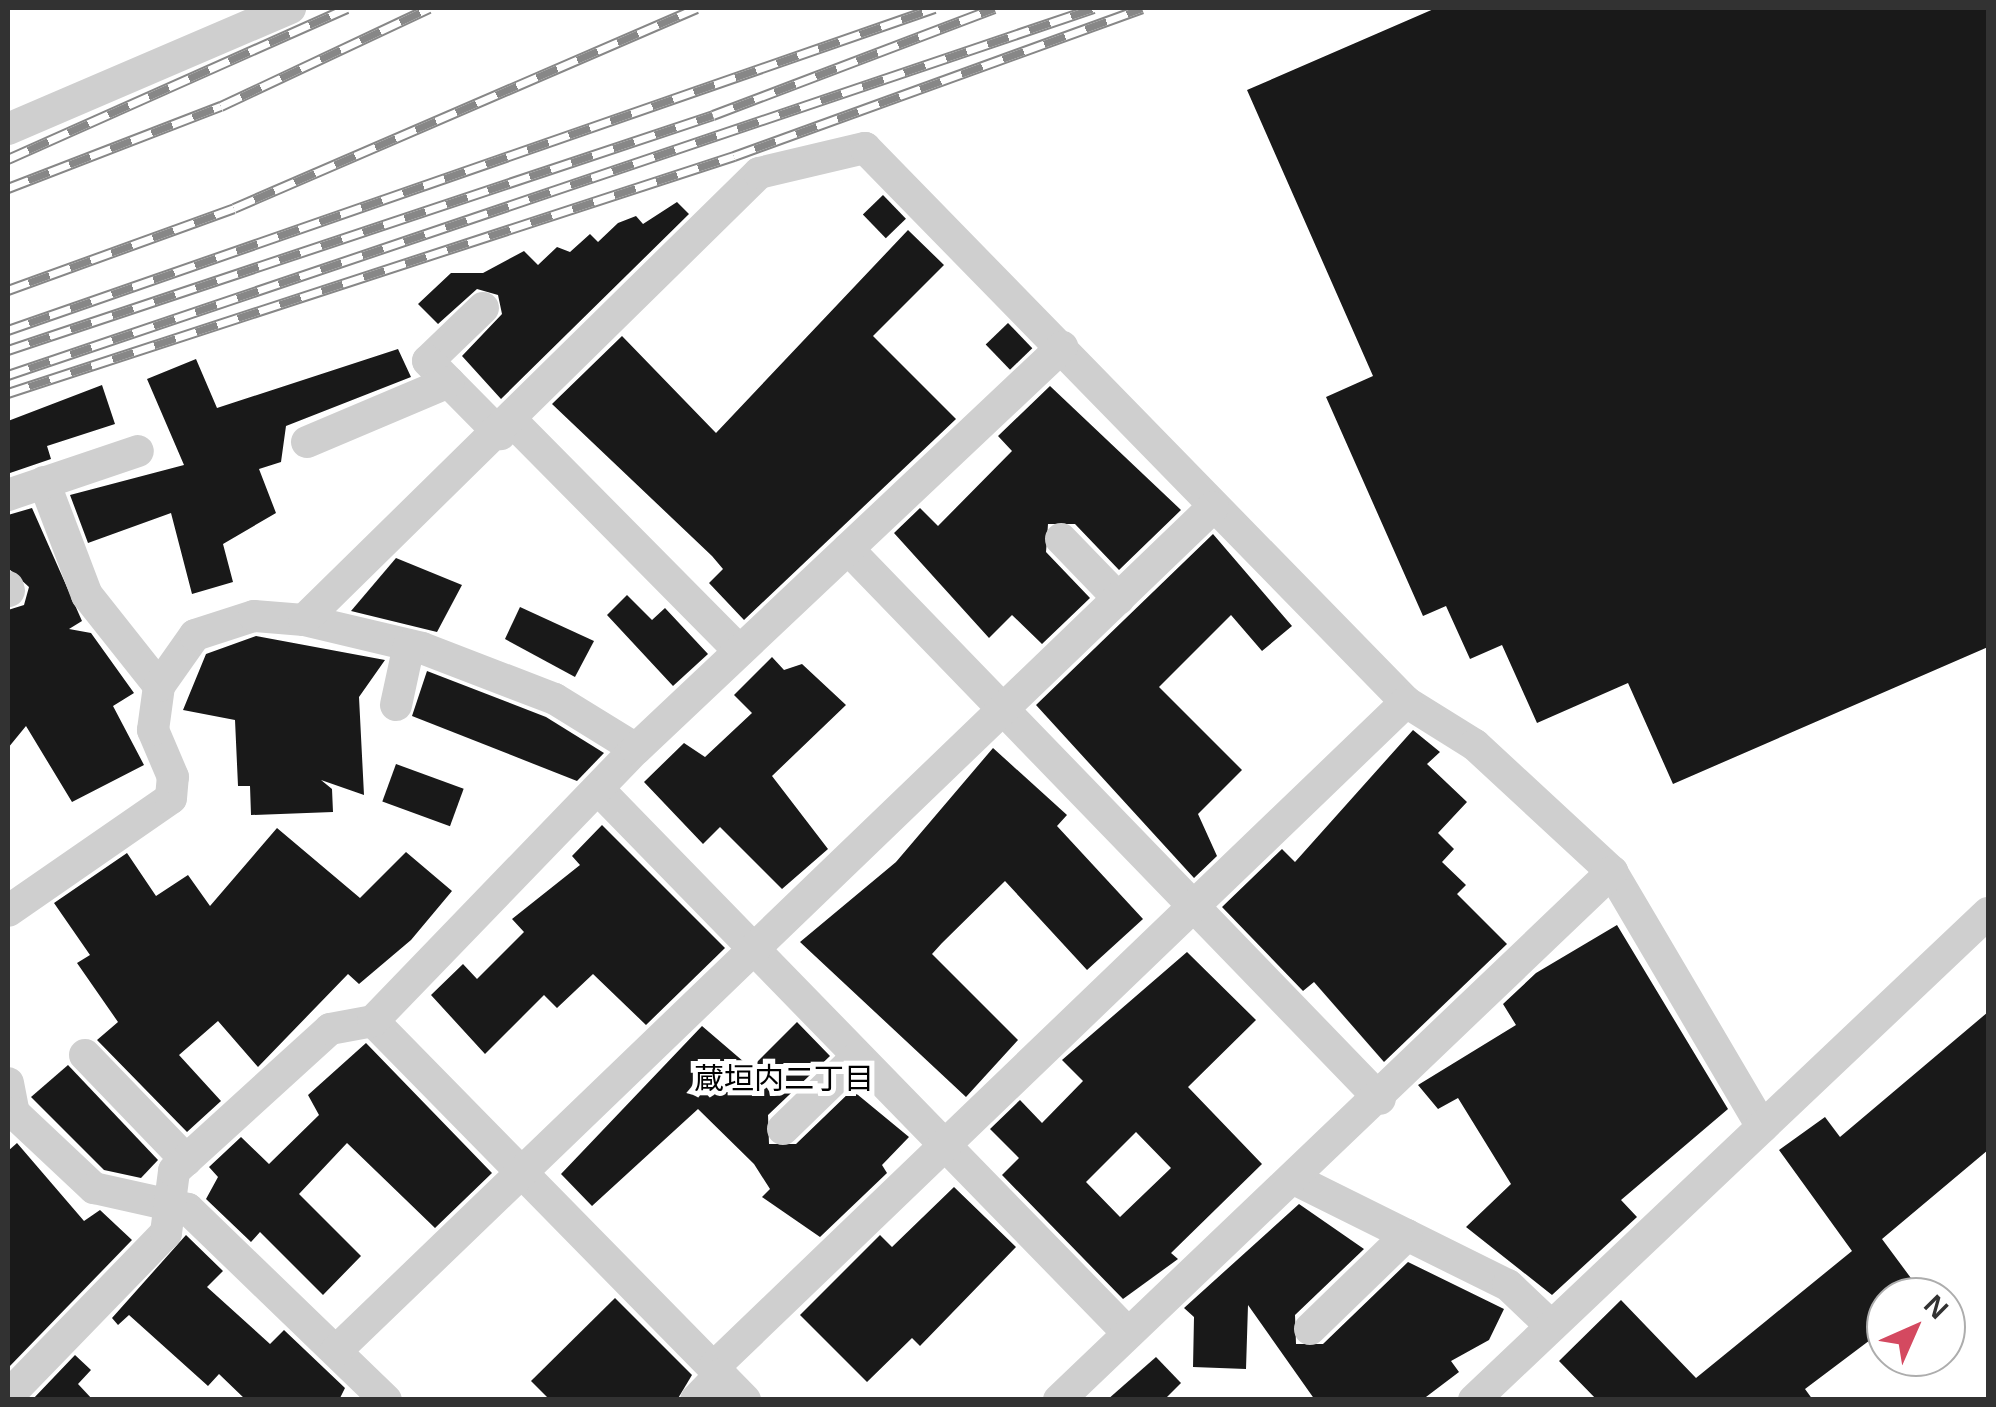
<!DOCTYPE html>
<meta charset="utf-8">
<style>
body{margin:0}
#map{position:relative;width:1996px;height:1407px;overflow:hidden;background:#fff;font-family:Helvetica,"Noto Sans JP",sans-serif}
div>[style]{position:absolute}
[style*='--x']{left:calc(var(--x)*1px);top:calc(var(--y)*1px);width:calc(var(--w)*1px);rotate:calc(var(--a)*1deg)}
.building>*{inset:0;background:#191919;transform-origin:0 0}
.minor>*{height:32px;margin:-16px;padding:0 16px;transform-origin:16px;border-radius:16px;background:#cfcfcf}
.rail>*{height:11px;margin-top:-5.5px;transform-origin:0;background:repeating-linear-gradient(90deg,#fff 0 22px,#878787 0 44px);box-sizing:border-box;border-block:2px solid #878787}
span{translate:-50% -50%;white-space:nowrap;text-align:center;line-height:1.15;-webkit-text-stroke:10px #fff;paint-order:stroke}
.neighbourhood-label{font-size:30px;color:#000}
.frame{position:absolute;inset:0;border:10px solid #323232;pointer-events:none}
.north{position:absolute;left:1866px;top:1277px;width:100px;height:100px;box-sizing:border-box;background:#fff;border:2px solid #adadad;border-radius:50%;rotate:45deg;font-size:28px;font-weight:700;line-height:40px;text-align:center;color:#323232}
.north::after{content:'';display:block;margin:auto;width:35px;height:45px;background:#d44960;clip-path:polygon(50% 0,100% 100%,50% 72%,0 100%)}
</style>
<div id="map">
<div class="building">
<i style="clip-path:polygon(1436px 8px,1988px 8px,1988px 647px,1673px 784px,1628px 683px,1537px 723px,1502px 645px,1470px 659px,1446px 606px,1423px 616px,1326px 397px,1373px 376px,1247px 90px)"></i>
<i style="left:883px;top:195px;width:33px;height:28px;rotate:46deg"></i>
<i style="clip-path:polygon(677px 202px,689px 214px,501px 399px,462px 356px,502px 314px,498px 295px,477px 289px,438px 324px,418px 304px,451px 273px,483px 273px,524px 251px,538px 265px,557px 247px,570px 252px,590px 234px,598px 242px,618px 223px,636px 216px,643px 224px)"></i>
<i style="clip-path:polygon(908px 230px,944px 265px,873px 336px,956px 419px,744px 620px,709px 583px,723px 569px,712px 556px,552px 404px,622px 336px,716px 433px)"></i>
<i style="left:1008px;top:323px;width:35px;height:31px;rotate:46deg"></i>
<i style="clip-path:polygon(398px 349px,411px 377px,286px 426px,281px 462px,259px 469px,276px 513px,223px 544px,233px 582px,192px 594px,171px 513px,88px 543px,70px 495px,184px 465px,147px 379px,196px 359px,217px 408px)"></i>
<i style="clip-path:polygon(102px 385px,115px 424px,47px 446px,51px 459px,10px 473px,8px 421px)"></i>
<i style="clip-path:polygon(1050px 386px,1181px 510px,1119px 570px,1075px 524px,1048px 524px,1046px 552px,1090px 598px,1042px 644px,1012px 615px,989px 638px,894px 533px,920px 508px,938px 526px,1012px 451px,998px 436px)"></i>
<i style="clip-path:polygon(32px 508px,82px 621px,69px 629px,91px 633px,134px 693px,113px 706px,144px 765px,72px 802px,26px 726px,8px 748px,8px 610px,24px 605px,29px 587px,8px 568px,8px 515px)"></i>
<i style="clip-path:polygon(1213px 534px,1292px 626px,1262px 651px,1231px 615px,1159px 687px,1242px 770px,1198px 814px,1217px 856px,1194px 878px,1036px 705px)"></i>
<i style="clip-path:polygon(396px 558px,462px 585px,437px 632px,351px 611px)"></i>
<i style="clip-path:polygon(627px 595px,652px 620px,665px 608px,708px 654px,673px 686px,607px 615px)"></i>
<i style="clip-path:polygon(520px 607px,594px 641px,575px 677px,505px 639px)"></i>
<i style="clip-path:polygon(256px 636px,385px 660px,359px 697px,364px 795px,321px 780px,332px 789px,333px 812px,251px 815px,250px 786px,238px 786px,235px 720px,183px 710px,206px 654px)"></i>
<i style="clip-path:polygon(772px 657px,784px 670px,802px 664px,846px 705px,772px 776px,828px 849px,782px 889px,720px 827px,703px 844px,644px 782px,684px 743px,705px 757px,752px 713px,734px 695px)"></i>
<i style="clip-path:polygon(427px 671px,546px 717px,604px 753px,577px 781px,412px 716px)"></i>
<i style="clip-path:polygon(1413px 730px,1440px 752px,1427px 764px,1467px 802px,1438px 833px,1454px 849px,1442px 862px,1466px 885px,1457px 894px,1507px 944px,1384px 1062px,1314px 982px,1303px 991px,1222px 907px,1282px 849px,1295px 862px)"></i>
<i style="clip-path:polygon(993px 748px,1067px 815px,1057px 826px,1143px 919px,1087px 970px,1005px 881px,942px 943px,932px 954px,1018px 1040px,966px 1097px,800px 942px,896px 862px)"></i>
<i style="left:396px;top:764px;width:72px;height:40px;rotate:20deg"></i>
<i style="clip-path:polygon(602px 825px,725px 948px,646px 1025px,593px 974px,557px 1008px,544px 995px,485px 1054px,431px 995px,463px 964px,477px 979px,524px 932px,512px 919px,580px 865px,572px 856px)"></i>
<i style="clip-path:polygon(277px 828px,360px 898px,406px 852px,452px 891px,411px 940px,359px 984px,348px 974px,258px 1067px,218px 1021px,179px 1055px,221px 1101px,187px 1132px,97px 1040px,118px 1022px,77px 963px,90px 955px,54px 903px,127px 853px,156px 896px,188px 875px,210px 906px)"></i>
<i style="clip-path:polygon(1617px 925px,1728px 1109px,1621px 1200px,1637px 1217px,1552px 1295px,1466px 1227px,1511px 1184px,1458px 1098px,1438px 1109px,1418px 1085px,1516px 1025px,1503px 1004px,1536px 973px)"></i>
<i style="clip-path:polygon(evenodd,1187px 952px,1256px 1020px,1188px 1087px,1262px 1164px,1171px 1253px,1178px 1259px,1123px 1299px,1002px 1175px,1019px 1158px,990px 1129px,1020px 1100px,1042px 1123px,1083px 1081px,1062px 1060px,1187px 952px,1136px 1132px,1171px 1168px,1120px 1217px,1086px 1182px,1136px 1132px)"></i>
<i style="clip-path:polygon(1988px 1012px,1988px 1150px,1882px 1239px,1925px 1297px,1886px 1297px,1886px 1328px,1805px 1389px,1813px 1400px,1597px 1400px,1559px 1361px,1621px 1300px,1696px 1378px,1766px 1321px,1852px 1251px,1779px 1150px,1825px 1117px,1840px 1137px)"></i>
<i style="clip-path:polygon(797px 1022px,830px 1056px,768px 1115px,769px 1144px,796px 1144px,852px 1090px,909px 1137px,882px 1165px,887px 1173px,820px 1237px,762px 1197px,770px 1189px,754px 1164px,698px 1109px,592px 1206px,561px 1174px,702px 1026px,751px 1068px)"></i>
<i style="clip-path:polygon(366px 1043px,492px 1173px,435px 1228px,347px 1143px,299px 1194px,361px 1256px,323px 1295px,260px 1232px,251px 1242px,206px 1199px,218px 1177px,209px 1167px,241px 1137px,269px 1164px,319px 1115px,308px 1095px)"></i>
<i style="clip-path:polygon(68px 1065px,158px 1160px,141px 1178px,104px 1170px,31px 1097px)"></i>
<i style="clip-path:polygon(17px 1143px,84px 1221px,100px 1210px,132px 1240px,8px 1368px,8px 1151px)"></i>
<i style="clip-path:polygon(954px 1187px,1016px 1247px,920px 1346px,912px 1338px,867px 1382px,800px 1315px,880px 1235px,892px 1247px)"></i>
<i style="clip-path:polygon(1299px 1204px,1364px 1249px,1295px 1315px,1296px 1344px,1323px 1344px,1408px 1262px,1504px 1309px,1489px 1340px,1451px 1361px,1459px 1372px,1422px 1400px,1315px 1400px,1248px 1305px,1246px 1369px,1193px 1367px,1194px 1317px,1184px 1308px)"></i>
<i style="clip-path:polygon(186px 1235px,223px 1271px,207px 1287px,270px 1344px,284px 1330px,345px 1388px,339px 1400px,246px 1400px,219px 1374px,208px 1386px,129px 1315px,118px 1325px,112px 1318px)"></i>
<i style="clip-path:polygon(615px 1298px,692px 1375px,677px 1400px,550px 1400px,531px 1381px)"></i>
<i style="clip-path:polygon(75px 1355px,91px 1370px,78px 1384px,93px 1400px,32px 1400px)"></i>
<i style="clip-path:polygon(1156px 1357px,1181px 1383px,1164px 1400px,1107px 1400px)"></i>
</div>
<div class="minor">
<i style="--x:8;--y:129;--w:307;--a:-23.2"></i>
<i style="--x:483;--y:308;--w:76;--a:136.1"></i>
<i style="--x:428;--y:361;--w:103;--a:45.4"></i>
<i style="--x:513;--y:422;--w:322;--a:45.3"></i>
<i style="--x:307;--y:442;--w:154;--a:-22.9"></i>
<i style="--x:44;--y:482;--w:121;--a:69.2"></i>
<i style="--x:87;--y:595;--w:116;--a:51.6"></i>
<i style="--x:8;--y:495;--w:137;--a:-18.7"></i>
<i style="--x:1061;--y:539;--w:83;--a:46"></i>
<i style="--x:848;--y:549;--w:765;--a:45.95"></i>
<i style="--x:8;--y:587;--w:4;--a:76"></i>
<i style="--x:304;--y:620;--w:121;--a:13.3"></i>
<i style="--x:422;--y:648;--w:142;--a:21"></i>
<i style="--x:555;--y:699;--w:95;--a:31.7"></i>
<i style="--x:396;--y:705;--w:61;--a:-77.8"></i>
<i style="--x:598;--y:789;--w:759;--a:45.75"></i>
<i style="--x:8;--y:911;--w:198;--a:-34.7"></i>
<i style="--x:171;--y:798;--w:21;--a:-85"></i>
<i style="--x:173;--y:777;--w:51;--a:-113.1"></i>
<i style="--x:153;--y:730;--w:44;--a:-82.2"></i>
<i style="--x:159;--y:686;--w:62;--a:-54.8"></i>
<i style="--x:195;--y:635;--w:62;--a:-17.9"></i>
<i style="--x:254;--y:616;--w:50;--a:4.6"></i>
<i style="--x:304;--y:620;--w:638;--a:-44.49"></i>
<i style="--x:759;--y:173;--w:109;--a:-13.3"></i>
<i style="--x:865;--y:148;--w:774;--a:45.68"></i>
<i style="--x:1406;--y:702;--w:81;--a:31.9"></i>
<i style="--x:1475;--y:745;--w:187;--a:42.8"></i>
<i style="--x:1612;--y:872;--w:296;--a:59.5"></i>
<i style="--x:373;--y:1021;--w:531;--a:45.53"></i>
<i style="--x:85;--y:1055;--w:146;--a:46.1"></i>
<i style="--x:8;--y:1083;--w:31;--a:79"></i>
<i style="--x:14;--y:1113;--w:110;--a:43.2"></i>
<i style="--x:94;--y:1188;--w:96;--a:12.6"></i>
<i style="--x:188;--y:1209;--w:275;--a:44"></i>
<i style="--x:783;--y:1129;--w:103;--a:-44.2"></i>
<i style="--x:1294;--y:1179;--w:239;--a:26.4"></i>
<i style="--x:1508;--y:1285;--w:59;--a:43.6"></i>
<i style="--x:1310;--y:1329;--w:135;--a:-44.1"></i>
<i style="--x:336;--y:1351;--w:1217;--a:-43.9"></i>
<i style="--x:714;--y:1367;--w:960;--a:-43.86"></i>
<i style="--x:8;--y:1396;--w:227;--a:-45.9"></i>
<i style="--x:166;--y:1233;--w:63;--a:-82.6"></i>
<i style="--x:174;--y:1171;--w:211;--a:-42.3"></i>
<i style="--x:330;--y:1029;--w:44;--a:-10.5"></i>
<i style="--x:373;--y:1021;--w:378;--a:-46"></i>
<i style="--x:636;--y:749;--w:586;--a:-43.34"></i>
<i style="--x:696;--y:1400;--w:36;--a:-46"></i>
<i style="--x:1059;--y:1400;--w:765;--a:-43.68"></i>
<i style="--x:1474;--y:1400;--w:708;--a:-43.45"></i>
</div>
<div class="rail">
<i style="--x:8;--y:159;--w:371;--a:-24"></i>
<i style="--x:8;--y:188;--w:228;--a:-21.1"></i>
<i style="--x:221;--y:106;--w:230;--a:-25.2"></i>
<i style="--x:8;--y:290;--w:240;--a:-19.9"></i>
<i style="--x:234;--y:208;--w:504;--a:-23.36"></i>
<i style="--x:8;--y:330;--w:981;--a:-19.16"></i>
<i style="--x:8;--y:350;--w:743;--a:-18.43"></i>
<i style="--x:713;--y:115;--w:301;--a:-20.8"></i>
<i style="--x:8;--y:375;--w:1146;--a:-18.67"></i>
<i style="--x:8;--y:393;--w:764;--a:-18.08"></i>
<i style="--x:734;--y:156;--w:434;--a:-19.9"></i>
</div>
<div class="neighbourhood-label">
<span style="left:784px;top:1079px">蔵垣内二丁目</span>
</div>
<div class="frame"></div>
<div class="north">N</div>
</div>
